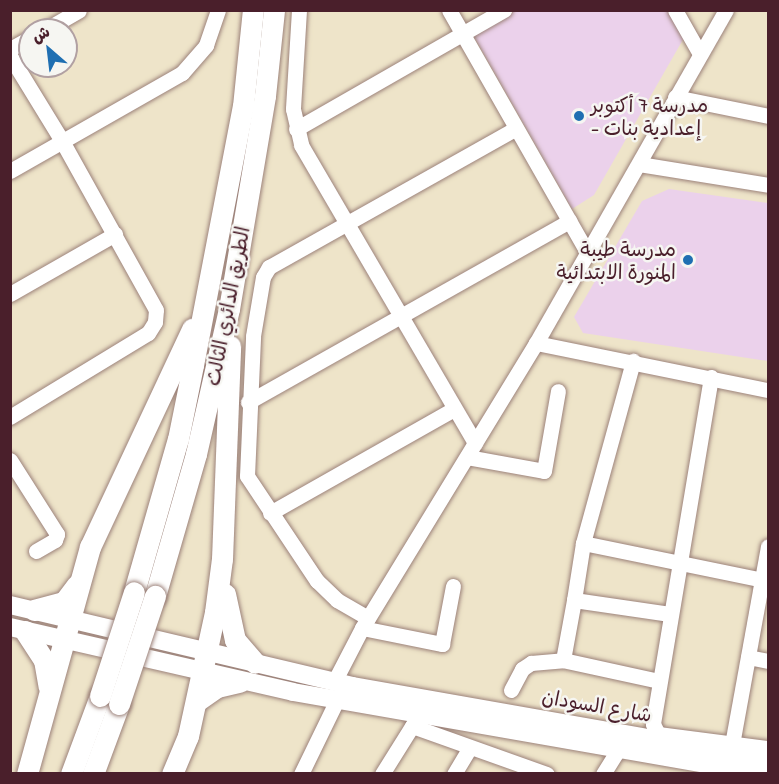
<!DOCTYPE html>
<meta charset="utf-8">
<style>
body{margin:0}
#map{position:relative;width:779px;height:784px;overflow:hidden;background:#eee4c9;font-family:"Patrick Hand","Playpen Sans Arabic",sans-serif}
div>[style]{position:absolute}
[style*='--x']{left:calc(var(--x)*1px);top:calc(var(--y)*1px);width:calc(var(--w)*1px);rotate:calc(var(--a)*1deg)}
.built>*{inset:0;background:#ebd1eb}
.roads{filter:drop-shadow(0 0 2px #9c827a) drop-shadow(0 0 2px #9c827a)}
.minor>*{height:15px;margin:-7.5px;padding:0 7.5px;transform-origin:7.5px;border-radius:7.5px;background:#fff}
.major>*{height:18px;margin:-9px;padding:0 9px;transform-origin:9px;border-radius:9px;background:#fff}
.highway>*{height:21px;margin:-10.5px;padding:0 10.5px;transform-origin:10.5px;border-radius:10.5px;background:#fff}
.bridges{filter:drop-shadow(0 0 2px #9c827a) drop-shadow(0 0 2px #9c827a)}
.highway-bridge>*{height:21px;margin:-10.5px;padding:0 10.5px;transform-origin:10.5px;border-radius:10.5px;background:#fff}
.dots>*{width:16px;height:16px;translate:-50% -50%;box-sizing:border-box;border:3px solid #f6f6f2;border-radius:50%}
span{translate:-50% -50%;white-space:nowrap;text-align:center;line-height:1.15;-webkit-text-stroke:5px #f6f6f2;paint-order:stroke}
.poi-label{font-size:20px;color:#4a1f2b}
.left{translate:0 -50%;text-align:left}
.right{translate:-100% -50%;text-align:right}
.street-label{font-size:20px;color:#4a1f2b}
.frame{position:absolute;inset:0;border:12px solid #4a1f2b;pointer-events:none}
.north{position:absolute;left:18px;top:18px;width:60px;height:60px;box-sizing:border-box;background:#f6f6f2;border:2px solid #b1a0a2;border-radius:50%;rotate:332deg;font-size:16px;font-weight:700;line-height:24px;text-align:center;color:#4a1f2b}
.north::after{content:'';display:block;margin:auto;width:21px;height:27px;background:#1f6fb2;clip-path:polygon(50% 0,100% 100%,50% 72%,0 100%)}
</style>
<div id="map">
<div class="built">
<i style="clip-path:polygon(669px 10px,685px 36px,594px 195px,572px 209px,473px 35px,515px 11px)"></i>
<i style="clip-path:polygon(669px 189px,768px 203px,768px 361px,583px 333px,574px 317px,642px 201px)"></i>
</div>
<div class="roads">
<div class="minor">
<i style="--x:299;--y:10;--w:99;--a:93.5"></i>
<i style="--x:293;--y:109;--w:37;--a:77"></i>
<i style="--x:301;--y:145;--w:345;--a:59.7"></i>
<i style="--x:449;--y:10;--w:279;--a:60.3"></i>
<i style="--x:675;--y:10;--w:51;--a:60.4"></i>
<i style="--x:45;--y:30;--w:39;--a:-30"></i>
<i style="--x:10;--y:49;--w:23;--a:-29"></i>
<i style="--x:10;--y:56;--w:100;--a:58.5"></i>
<i style="--x:62;--y:141;--w:193;--a:60.9"></i>
<i style="--x:156;--y:310;--w:12;--a:95"></i>
<i style="--x:155;--y:322;--w:13;--a:122"></i>
<i style="--x:148;--y:333;--w:162;--a:148.7"></i>
<i style="--x:675;--y:97;--w:95;--a:11.5"></i>
<i style="--x:296;--y:129;--w:240;--a:-29.8"></i>
<i style="--x:639;--y:164;--w:131;--a:9.2"></i>
<i style="--x:10;--y:171;--w:198;--a:-29.7"></i>
<i style="--x:182;--y:73;--w:37;--a:-49"></i>
<i style="--x:206;--y:45;--w:37;--a:-71"></i>
<i style="--x:10;--y:294;--w:121;--a:-29.7"></i>
<i style="--x:536;--y:343;--w:237;--a:11.5"></i>
<i style="--x:711;--y:377;--w:352;--a:99.5"></i>
<i style="--x:653;--y:724;--w:11;--a:63"></i>
<i style="--x:658;--y:734;--w:111;--a:7.3"></i>
<i style="--x:248;--y:402;--w:369;--a:-29.4"></i>
<i style="--x:467;--y:457;--w:78;--a:10.3"></i>
<i style="--x:544;--y:471;--w:81;--a:-80.1"></i>
<i style="--x:10;--y:460;--w:88;--a:57.6"></i>
<i style="--x:57;--y:534;--w:6;--a:108"></i>
<i style="--x:55;--y:540;--w:22;--a:150"></i>
<i style="--x:270;--y:513;--w:211;--a:-29.5"></i>
<i style="--x:583;--y:543;--w:189;--a:11.6"></i>
<i style="--x:574;--y:600;--w:58;--a:-81"></i>
<i style="--x:583;--y:543;--w:189;--a:-74.6"></i>
<i style="--x:368;--y:618;--w:36;--a:-150"></i>
<i style="--x:337;--y:600;--w:28;--a:-136"></i>
<i style="--x:317;--y:581;--w:126;--a:-123.7"></i>
<i style="--x:247;--y:476;--w:140;--a:-87.5"></i>
<i style="--x:253;--y:336;--w:60;--a:-80.4"></i>
<i style="--x:263;--y:277;--w:12;--a:-59"></i>
<i style="--x:269;--y:267;--w:282;--a:-29.3"></i>
<i style="--x:362;--y:628;--w:82;--a:11.3"></i>
<i style="--x:442;--y:644;--w:59;--a:-79.3"></i>
<i style="--x:748;--y:657;--w:20;--a:11"></i>
<i style="--x:659;--y:681;--w:98;--a:-167.7"></i>
<i style="--x:563;--y:660;--w:61;--a:-79.6"></i>
<i style="--x:574;--y:600;--w:97;--a:8.3"></i>
<i style="--x:334;--y:682;--w:61;--a:-62.6"></i>
<i style="--x:362;--y:628;--w:334;--a:-58.6"></i>
<i style="--x:536;--y:343;--w:383;--a:-60.3"></i>
<i style="--x:511;--y:690;--w:24;--a:-62"></i>
<i style="--x:522;--y:669;--w:11;--a:-34"></i>
<i style="--x:531;--y:663;--w:32;--a:-5"></i>
<i style="--x:731;--y:750;--w:207;--a:-79.7"></i>
<i style="--x:301;--y:774;--w:82;--a:-64.1"></i>
<i style="--x:382;--y:774;--w:57;--a:-58"></i>
<i style="--x:412;--y:726;--w:143;--a:19.6"></i>
<i style="--x:454;--y:774;--w:31;--a:-59"></i>
<i style="--x:603;--y:774;--w:31;--a:-58"></i>
</div>
<div class="major">
<i style="--x:10;--y:605;--w:352;--a:13.3"></i>
<i style="--x:353;--y:686;--w:421;--a:10"></i>
<i style="--x:10;--y:627;--w:290;--a:12.9"></i>
<i style="--x:293;--y:692;--w:478;--a:9.9"></i>
</div>
<div class="highway">
<i style="--x:134;--y:592;--w:159;--a:-74"></i>
<i style="--x:178;--y:439;--w:76;--a:-78.5"></i>
<i style="--x:193;--y:365;--w:264;--a:-79.1"></i>
<i style="--x:243;--y:106;--w:97;--a:-84.1"></i>
<i style="--x:225;--y:594;--w:47;--a:77.7"></i>
<i style="--x:235;--y:640;--w:30;--a:49"></i>
<i style="--x:155;--y:596;--w:148;--a:-73.9"></i>
<i style="--x:196;--y:454;--w:149;--a:-77.2"></i>
<i style="--x:229;--y:309;--w:216;--a:-80.4"></i>
<i style="--x:265;--y:96;--w:86;--a:-84"></i>
<i style="--x:34;--y:610;--w:31;--a:-15"></i>
<i style="--x:64;--y:602;--w:21;--a:-53"></i>
<i style="--x:25;--y:631;--w:35;--a:57"></i>
<i style="--x:44;--y:660;--w:27;--a:80"></i>
<i style="--x:197;--y:701;--w:24;--a:-35"></i>
<i style="--x:217;--y:687;--w:23;--a:-13"></i>
<i style="--x:27;--y:774;--w:236;--a:-74.5"></i>
<i style="--x:90;--y:547;--w:241;--a:-64.9"></i>
<i style="--x:71;--y:774;--w:83;--a:-69.6"></i>
<i style="--x:93;--y:774;--w:75;--a:-69.6"></i>
<i style="--x:172;--y:774;--w:41;--a:-67.2"></i>
<i style="--x:188;--y:736;--w:127;--a:-77.7"></i>
<i style="--x:215;--y:612;--w:53;--a:-82.5"></i>
<i style="--x:222;--y:559;--w:213;--a:-87.8"></i>
</div>
</div>
<div class="bridges">
<div class="highway-bridge">
<i style="--x:100;--y:696;--w:109;--a:-71.9"></i>
<i style="--x:119;--y:704;--w:114;--a:-71.6"></i>
</div>
</div>
<div class="dots">
<i style="left:579px;top:116px;background:#1f6fb2"></i>
<i style="left:688px;top:260px;background:#1f6fb2"></i>
</div>
<div class="poi-label">
<span class="left" style="left:591px;top:116px">مدرسة 7 أكتوبر<br>- إعدادية بنات</span>
<span class="right" style="left:676px;top:260px">مدرسة طيبة<br>المنورة الابتدائية</span>
</div>
<div class="street-label">
<span style="left:227px;top:306px;rotate:-79deg">الطريق الدائري الثالث</span>
<span style="left:597px;top:705px;rotate:10deg">شارع السودان</span>
</div>
<div class="frame"></div>
<div class="north">ش</div>
</div>
